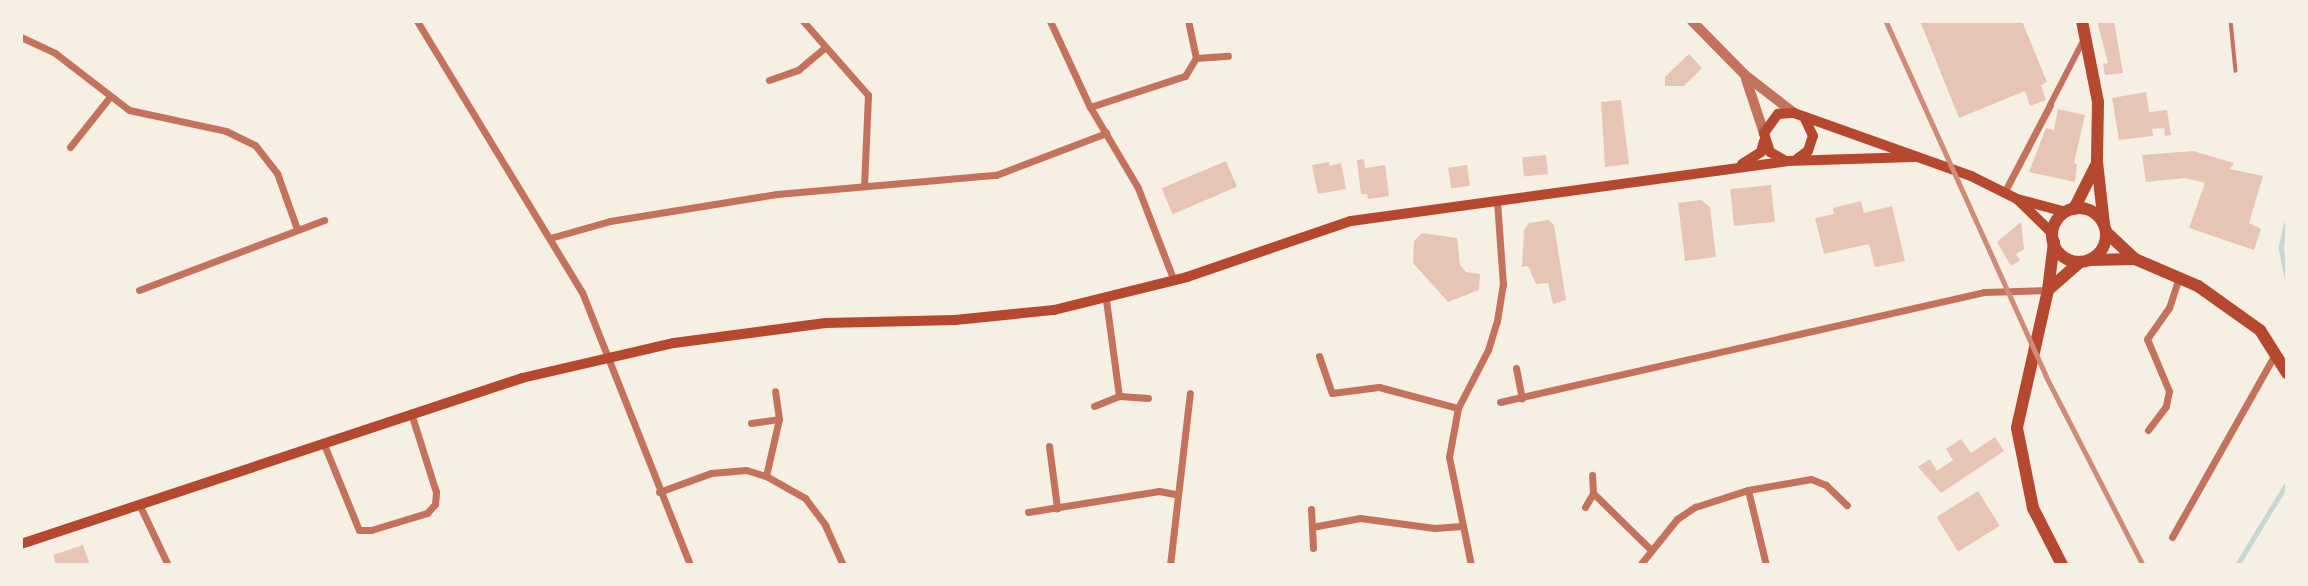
<!DOCTYPE html>
<style>
body{margin:0}
#map{position:relative;width:2308px;height:586px;overflow:hidden;background:#f6efe4;font-family:Rubik,sans-serif}
div>[style]{position:absolute}
[style*='--x']{left:calc(var(--x)*1px);top:calc(var(--y)*1px);width:calc(var(--w)*1px);rotate:calc(var(--a)*1deg)}
.stream>*{height:4.5px;margin:-2.25px;padding:0 2.25px;transform-origin:2.25px;border-radius:2.25px;background:#c9d6d2}
.building>*{inset:0;background:#e6c5b7;transform-origin:0 0}
.service>*{height:3.5px;margin:-1.75px;padding:0 1.75px;transform-origin:1.75px;border-radius:1.75px;background:#c5725c}
.pedestrian>*{height:6px;margin:-3px;padding:0 3px;transform-origin:3px;border-radius:3px;background:#c5725c}
.minor>*{height:7px;margin:-3.5px;padding:0 3.5px;transform-origin:3.5px;border-radius:3.5px;background:#c5725c}
.tertiary>*{height:10px;margin:-5px;padding:0 5px;transform-origin:5px;border-radius:5px;background:#c5725c}
.secondary>*{height:10px;margin:-5px;padding:0 5px;transform-origin:5px;border-radius:5px;background:#b5482f}
.primary>*{height:12px;margin:-6px;padding:0 6px;transform-origin:6px;border-radius:6px;background:#b5482f}
.primary>.ring{margin:-6px;padding:0;box-sizing:content-box;background:none;border:12px solid #b5482f;border-radius:50%}
.rail>*{height:4.5px;margin:-2.25px;padding:0 2.25px;transform-origin:2.25px;border-radius:2.25px;background:#cf8b77}
span{translate:-50% -50%;white-space:nowrap;text-align:center;line-height:1.15;-webkit-text-stroke:6px #f6efe4;paint-order:stroke}
.frame{position:absolute;inset:0;border:23px solid #f6efe4;pointer-events:none}
</style>
<div id="map">
<div class="stream">
<i style="--x:2287;--y:222;--w:26;--a:103"></i>
<i style="--x:2281;--y:247;--w:32;--a:79"></i>
<i style="--x:2237;--y:565;--w:96;--a:-58.6"></i>
</div>
<div class="building">
<i style="clip-path:polygon(1920px 21px,2022px 21px,2047px 82px,2041px 85px,2046px 100px,2030px 106px,2025px 91px,1959px 118px)"></i>
<i style="clip-path:polygon(2097px 21px,2114px 21px,2123px 73px,2105px 75px,2103px 64px,2108px 63px)"></i>
<i style="clip-path:polygon(1689px 54px,1702px 68px,1684px 86px,1665px 86px,1665px 77px)"></i>
<i style="clip-path:polygon(2146px 92px,2149px 112px,2167px 110px,2171px 135px,2165px 136px,2164px 128px,2152px 129px,2153px 136px,2119px 140px,2112px 98px)"></i>
<i style="clip-path:polygon(1621px 100px,1629px 164px,1605px 167px,1601px 102px)"></i>
<i style="clip-path:polygon(2058px 109px,2085px 115px,2074px 163px,2077px 164px,2075px 182px,2029px 172px,2046px 128px,2054px 130px)"></i>
<i style="clip-path:polygon(2193px 151px,2234px 163px,2230px 169px,2263px 176px,2249px 223px,2261px 229px,2254px 250px,2189px 228px,2205px 183px,2185px 178px,2146px 182px,2142px 155px)"></i>
<i style="left:1546px;top:155px;width:19px;height:24px;rotate:84deg"></i>
<i style="clip-path:polygon(1364px 159px,1365px 168px,1385px 165px,1389px 196px,1368px 199px,1367px 194px,1361px 194px,1357px 160px)"></i>
<i style="left:1226px;top:161px;width:28px;height:70px;rotate:67deg"></i>
<i style="clip-path:polygon(1329px 162px,1330px 166px,1341px 163px,1346px 189px,1318px 194px,1312px 165px)"></i>
<i style="left:1467px;top:165px;width:21px;height:19px;rotate:82deg"></i>
<i style="left:1771px;top:185px;width:37px;height:41px;rotate:84deg"></i>
<i style="clip-path:polygon(1701px 200px,1710px 207px,1716px 257px,1685px 261px,1678px 203px)"></i>
<i style="clip-path:polygon(1861px 201px,1864px 213px,1892px 206px,1905px 261px,1875px 267px,1869px 244px,1824px 254px,1815px 218px,1834px 214px,1833px 208px)"></i>
<i style="clip-path:polygon(1548px 220px,1554px 225px,1566px 300px,1553px 304px,1548px 283px,1536px 284px,1528px 266px,1522px 267px,1524px 230px,1529px 223px)"></i>
<i style="clip-path:polygon(2021px 222px,2024px 249px,2016px 254px,2020px 260px,2011px 266px,1997px 242px)"></i>
<i style="clip-path:polygon(1422px 233px,1457px 238px,1460px 265px,1466px 272px,1480px 274px,1479px 290px,1448px 302px,1413px 263px,1414px 241px)"></i>
<i style="clip-path:polygon(1995px 437px,2004px 451px,1941px 493px,1918px 467px,1930px 459px,1937px 471px,1953px 460px,1946px 449px,1961px 439px,1971px 453px)"></i>
<i style="left:1978px;top:491px;width:41px;height:49px;rotate:58deg"></i>
<i style="clip-path:polygon(83px 545px,90px 565px,56px 565px,53px 555px)"></i>
</div>
<div class="service">
<i style="--x:2231;--y:21;--w:50;--a:84.3"></i>
</div>
<div class="pedestrian">
<i style="--x:2050;--y:105;--w:72;--a:-62.7"></i>
</div>
<div class="minor">
<i style="--x:417;--y:21;--w:317;--a:58.7"></i>
<i style="--x:582;--y:292;--w:294;--a:68.4"></i>
<i style="--x:803;--y:21;--w:98;--a:48.7"></i>
<i style="--x:868;--y:95;--w:90;--a:92.5"></i>
<i style="--x:1050;--y:21;--w:95;--a:65.1"></i>
<i style="--x:1090;--y:107;--w:94;--a:59.3"></i>
<i style="--x:1138;--y:188;--w:100;--a:68.8"></i>
<i style="--x:21;--y:37;--w:38;--a:25"></i>
<i style="--x:55;--y:53;--w:93;--a:37.6"></i>
<i style="--x:129;--y:110;--w:99;--a:12.2"></i>
<i style="--x:226;--y:131;--w:32;--a:26"></i>
<i style="--x:255;--y:145;--w:36;--a:52"></i>
<i style="--x:277;--y:173;--w:59;--a:70.3"></i>
<i style="--x:1196;--y:58;--w:32;--a:-4"></i>
<i style="--x:769;--y:80;--w:31;--a:-19"></i>
<i style="--x:798;--y:70;--w:35;--a:-40"></i>
<i style="--x:1090;--y:107;--w:100;--a:-18.1"></i>
<i style="--x:1185;--y:76;--w:21;--a:-59"></i>
<i style="--x:1196;--y:58;--w:38;--a:-102"></i>
<i style="--x:70;--y:147;--w:63;--a:-51.5"></i>
<i style="--x:2005;--y:191;--w:97;--a:-62.4"></i>
<i style="--x:550;--y:238;--w:62;--a:-15.8"></i>
<i style="--x:610;--y:221;--w:169;--a:-9.2"></i>
<i style="--x:777;--y:194;--w:220;--a:-5"></i>
<i style="--x:996;--y:175;--w:118;--a:-20.9"></i>
<i style="--x:139;--y:290;--w:198;--a:-20.7"></i>
<i style="--x:1106;--y:300;--w:97;--a:82.3"></i>
<i style="--x:1319;--y:356;--w:39;--a:71"></i>
<i style="--x:1332;--y:393;--w:47;--a:-7.3"></i>
<i style="--x:1379;--y:387;--w:82;--a:14.9"></i>
<i style="--x:1516;--y:368;--w:31;--a:79"></i>
<i style="--x:1500;--y:402;--w:496;--a:-12.8"></i>
<i style="--x:1984;--y:292;--w:64;--a:-1.8"></i>
<i style="--x:1094;--y:406;--w:27;--a:-22"></i>
<i style="--x:1119;--y:396;--w:29;--a:4"></i>
<i style="--x:751;--y:423;--w:28;--a:-8"></i>
<i style="--x:2148;--y:430;--w:30;--a:-53"></i>
<i style="--x:2166;--y:406;--w:15;--a:-79"></i>
<i style="--x:2169;--y:391;--w:56;--a:-112.9"></i>
<i style="--x:2147;--y:339;--w:38;--a:-55"></i>
<i style="--x:2169;--y:308;--w:33;--a:-72"></i>
<i style="--x:323;--y:442;--w:95;--a:67.8"></i>
<i style="--x:359;--y:530;--w:12;--a:0"></i>
<i style="--x:371;--y:530;--w:59;--a:-16.9"></i>
<i style="--x:427;--y:513;--w:12;--a:-48"></i>
<i style="--x:435;--y:504;--w:12;--a:-85"></i>
<i style="--x:436;--y:492;--w:83;--a:-107.6"></i>
<i style="--x:1049;--y:446;--w:63;--a:82.6"></i>
<i style="--x:766;--y:476;--w:58;--a:-77.2"></i>
<i style="--x:779;--y:419;--w:28;--a:-98"></i>
<i style="--x:1748;--y:490;--w:77;--a:76.5"></i>
<i style="--x:659;--y:492;--w:55;--a:-20.1"></i>
<i style="--x:711;--y:473;--w:35;--a:-5"></i>
<i style="--x:746;--y:470;--w:21;--a:17"></i>
<i style="--x:766;--y:476;--w:45;--a:29.4"></i>
<i style="--x:805;--y:498;--w:34;--a:53"></i>
<i style="--x:825;--y:525;--w:44;--a:65.8"></i>
<i style="--x:1593;--y:493;--w:80;--a:44.5"></i>
<i style="--x:139;--y:504;--w:68;--a:64.6"></i>
<i style="--x:1585;--y:507;--w:16;--a:-60"></i>
<i style="--x:1593;--y:493;--w:18;--a:-93"></i>
<i style="--x:1311;--y:509;--w:39;--a:87"></i>
<i style="--x:1028;--y:512;--w:133;--a:-9.1"></i>
<i style="--x:1159;--y:491;--w:16;--a:11"></i>
<i style="--x:1312;--y:527;--w:49;--a:-10.6"></i>
<i style="--x:1360;--y:518;--w:75;--a:7.7"></i>
<i style="--x:1434;--y:528;--w:28;--a:-4"></i>
<i style="--x:2172;--y:537;--w:210;--a:-60.6"></i>
<i style="--x:1170;--y:565;--w:173;--a:-83.4"></i>
<i style="--x:1471;--y:565;--w:110;--a:-101.5"></i>
<i style="--x:1449;--y:457;--w:50;--a:-79.6"></i>
<i style="--x:1458;--y:408;--w:65;--a:-62.7"></i>
<i style="--x:1488;--y:350;--w:30;--a:-73"></i>
<i style="--x:1497;--y:321;--w:36;--a:-81"></i>
<i style="--x:1503;--y:285;--w:84;--a:-94.1"></i>
<i style="--x:1640;--y:565;--w:59;--a:-51.2"></i>
<i style="--x:1677;--y:519;--w:22;--a:-34"></i>
<i style="--x:1695;--y:507;--w:56;--a:-17.8"></i>
<i style="--x:1748;--y:490;--w:64;--a:-9.9"></i>
<i style="--x:1811;--y:479;--w:16;--a:22"></i>
<i style="--x:1826;--y:485;--w:29;--a:44"></i>
</div>
<div class="tertiary">
<i style="--x:1692;--y:21;--w:76;--a:45.5"></i>
<i style="--x:1745;--y:75;--w:62;--a:37.8"></i>
<i style="--x:1746;--y:79;--w:57;--a:71.6"></i>
</div>
<div class="secondary">
<i style="--x:1798;--y:158;--w:12;--a:-35"></i>
<i style="--x:1808;--y:151;--w:16;--a:-72"></i>
<i style="--x:1813;--y:136;--w:21;--a:-115"></i>
<i style="--x:1784;--y:160;--w:16;--a:-150"></i>
<i style="--x:1770;--y:152;--w:20;--a:-108"></i>
<i style="--x:1764;--y:133;--w:24;--a:-54"></i>
<i style="--x:1778;--y:114;--w:16;--a:-4"></i>
<i style="--x:1794;--y:113;--w:188;--a:19.6"></i>
<i style="--x:1971;--y:176;--w:51;--a:26.6"></i>
<i style="--x:2017;--y:199;--w:51;--a:14.9"></i>
<i style="--x:1742;--y:164;--w:22;--a:-32"></i>
<i style="--x:1761;--y:152;--w:11;--a:-75"></i>
<i style="--x:2017;--y:199;--w:50;--a:44.2"></i>
<i style="--x:21;--y:544;--w:528;--a:-18.33"></i>
<i style="--x:522;--y:378;--w:156;--a:-13"></i>
<i style="--x:674;--y:343;--w:153;--a:-7.5"></i>
<i style="--x:826;--y:323;--w:129;--a:-1.3"></i>
<i style="--x:955;--y:320;--w:100;--a:-5.8"></i>
<i style="--x:1054;--y:310;--w:137;--a:-13.9"></i>
<i style="--x:1187;--y:277;--w:173;--a:-18.9"></i>
<i style="--x:1351;--y:221;--w:440;--a:-7.8"></i>
<i style="--x:1787;--y:161;--w:127;--a:-1.8"></i>
</div>
<div class="primary">
<i style="--x:2082;--y:21;--w:83;--a:78.8"></i>
<i style="--x:2098;--y:102;--w:60;--a:91"></i>
<i style="--x:2097;--y:162;--w:62;--a:83.6"></i>
<i class="ring" style="left:2052px;top:208px;width:42px;height:42px"></i>
<i style="--x:2074;--y:209;--w:49;--a:-63.4"></i>
<i style="--x:2106;--y:232;--w:40;--a:43"></i>
<i style="--x:2135;--y:259;--w:69;--a:23.2"></i>
<i style="--x:2198;--y:286;--w:76;--a:35.4"></i>
<i style="--x:2260;--y:330;--w:51;--a:57.9"></i>
<i style="--x:2054;--y:242;--w:48;--a:97.1"></i>
<i style="--x:2048;--y:290;--w:141;--a:102.7"></i>
<i style="--x:2017;--y:428;--w:82;--a:78.7"></i>
<i style="--x:2033;--y:508;--w:64;--a:63"></i>
<i style="--x:2090;--y:260;--w:45;--a:-1.3"></i>
<i style="--x:2048;--y:290;--w:43;--a:-41.2"></i>
</div>
<div class="rail">
<i style="--x:1886;--y:21;--w:389;--a:65.7"></i>
<i style="--x:2046;--y:376;--w:212;--a:62.8"></i>
</div>
<div class="frame"></div>
</div>
